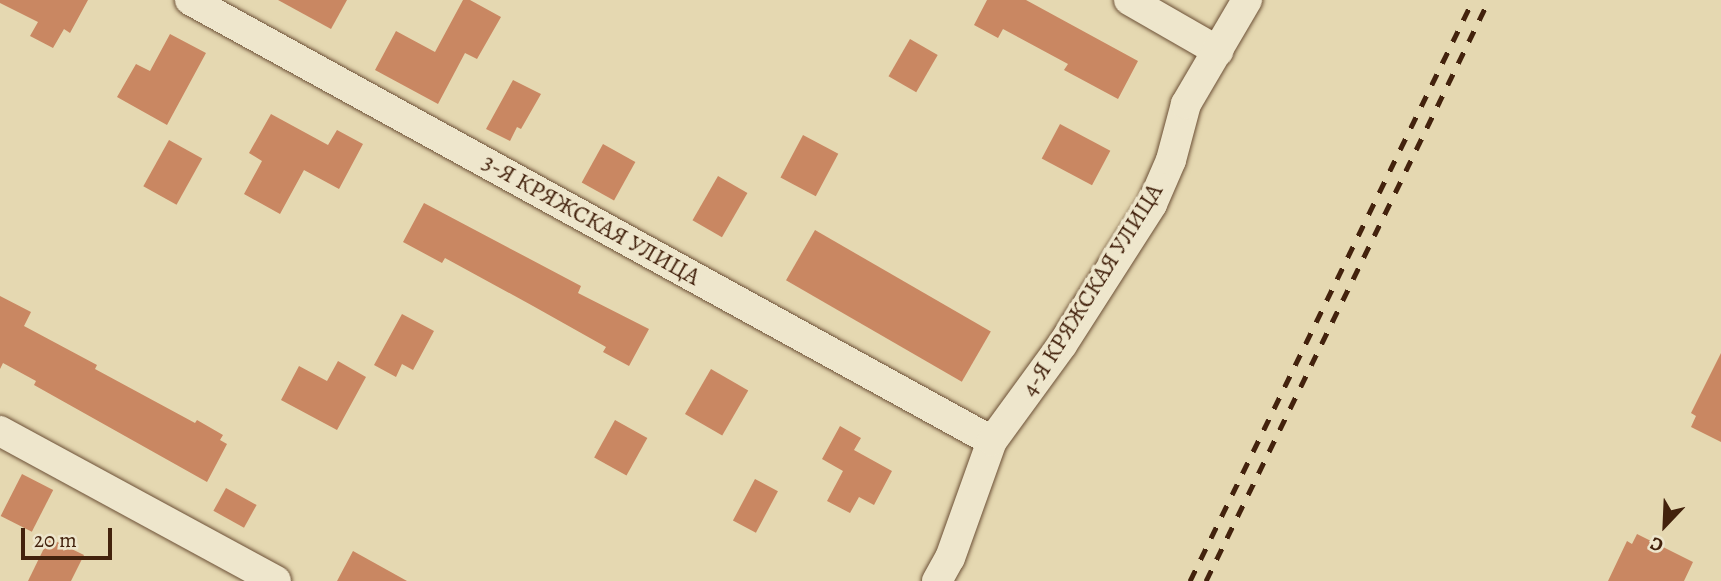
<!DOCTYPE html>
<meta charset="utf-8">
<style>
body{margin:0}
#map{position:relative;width:1721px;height:581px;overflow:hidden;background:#e5d8b1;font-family:Alegreya,serif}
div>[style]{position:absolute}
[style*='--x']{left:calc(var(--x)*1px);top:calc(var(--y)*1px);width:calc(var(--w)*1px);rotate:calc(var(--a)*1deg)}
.building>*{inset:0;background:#c98762;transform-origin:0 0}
.roads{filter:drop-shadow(0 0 2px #6c5036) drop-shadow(0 0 2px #6c5036)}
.street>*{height:30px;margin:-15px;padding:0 15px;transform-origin:15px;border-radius:15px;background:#eee6cc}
.rail>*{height:5px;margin-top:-2.5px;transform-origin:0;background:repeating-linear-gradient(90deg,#43220d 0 12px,transparent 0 24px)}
span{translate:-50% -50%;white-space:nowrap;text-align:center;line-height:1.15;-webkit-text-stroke:7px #eee6cc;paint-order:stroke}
.street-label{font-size:24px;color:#43220d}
.north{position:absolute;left:1630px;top:490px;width:70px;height:70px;-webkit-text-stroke:5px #eee6cc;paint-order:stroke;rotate:203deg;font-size:19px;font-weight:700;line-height:28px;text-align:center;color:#43220d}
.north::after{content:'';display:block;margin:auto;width:24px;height:32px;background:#43220d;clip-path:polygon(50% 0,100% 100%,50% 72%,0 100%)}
.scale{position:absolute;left:21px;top:528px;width:91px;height:32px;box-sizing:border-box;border:4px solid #43220d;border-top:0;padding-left:9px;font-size:21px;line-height:24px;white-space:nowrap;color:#43220d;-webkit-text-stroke:5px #eee6cc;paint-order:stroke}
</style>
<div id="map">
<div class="building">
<i style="clip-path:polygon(0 0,88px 0,70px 33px,64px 29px,53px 48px,30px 36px,38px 22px,0 3px)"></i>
<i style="clip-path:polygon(278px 0,347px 0,331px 29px)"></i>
<i style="clip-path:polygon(463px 0,470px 0,501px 17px,477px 59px,465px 53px,438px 104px,375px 70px,396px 31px,435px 52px)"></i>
<i style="clip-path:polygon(987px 0,1026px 0,1138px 61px,1118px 99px,1064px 70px,1068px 64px,1003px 29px,998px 38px,974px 25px)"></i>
<i style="clip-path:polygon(170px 34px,206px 53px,167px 125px,117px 97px,136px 64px,150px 71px)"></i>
<i style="left:910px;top:39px;width:32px;height:43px;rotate:30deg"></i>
<i style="clip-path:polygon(513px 80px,541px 94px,521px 129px,517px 127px,510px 141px,486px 129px)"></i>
<i style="clip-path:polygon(271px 114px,328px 145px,337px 130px,363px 144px,339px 189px,304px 170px,280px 214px,244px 194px,262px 161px,249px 153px)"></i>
<i style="left:1060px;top:124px;width:57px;height:39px;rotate:28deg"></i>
<i style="left:803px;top:135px;width:40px;height:48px;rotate:28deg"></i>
<i style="left:169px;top:140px;width:38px;height:53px;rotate:29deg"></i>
<i style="left:603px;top:144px;width:37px;height:44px;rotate:29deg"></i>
<i style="left:718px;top:176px;width:34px;height:51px;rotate:30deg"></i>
<i style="clip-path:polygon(424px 203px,581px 286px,578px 293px,649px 329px,629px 366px,603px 352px,606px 347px,533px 306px,445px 258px,442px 263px,403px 242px)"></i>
<i style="left:815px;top:230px;width:203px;height:58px;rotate:30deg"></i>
<i style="clip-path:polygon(0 296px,31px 312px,24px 326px,97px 365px,95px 369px,195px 423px,197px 420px,223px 435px,220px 440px,227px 444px,207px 482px,34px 385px,36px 381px,3px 363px,0 369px)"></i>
<i style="clip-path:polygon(402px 314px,434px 331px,413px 370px,402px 364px,396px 377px,374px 365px)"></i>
<i style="clip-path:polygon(1721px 353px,1721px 442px,1691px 427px,1696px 416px,1691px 413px)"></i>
<i style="clip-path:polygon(338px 361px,366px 377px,337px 430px,281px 400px,299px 366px,327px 381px)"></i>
<i style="left:711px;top:369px;width:43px;height:52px;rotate:30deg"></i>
<i style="left:615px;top:420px;width:37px;height:43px;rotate:29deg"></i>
<i style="clip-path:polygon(840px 426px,861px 438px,854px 450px,892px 471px,874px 505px,859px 497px,850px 513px,827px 501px,843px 471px,822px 459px)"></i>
<i style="left:22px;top:474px;width:35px;height:47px;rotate:27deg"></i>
<i style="left:755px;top:479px;width:26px;height:47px;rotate:28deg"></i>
<i style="left:226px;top:488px;width:35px;height:26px;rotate:29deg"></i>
<i style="clip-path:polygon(1637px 534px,1693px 562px,1684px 581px,1608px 581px,1627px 541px,1632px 544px)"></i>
<i style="clip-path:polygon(49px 538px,84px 555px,71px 581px,28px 581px)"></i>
<i style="clip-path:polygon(353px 551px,407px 581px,337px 581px)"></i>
</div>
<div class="roads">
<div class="street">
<i style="--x:190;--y:0;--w:915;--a:28.81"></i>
<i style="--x:1129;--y:0;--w:103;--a:29.8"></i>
<i style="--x:0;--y:431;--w:314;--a:28.5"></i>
<i style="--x:937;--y:581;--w:26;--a:-61"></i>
<i style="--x:950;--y:558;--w:124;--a:-70.3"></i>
<i style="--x:992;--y:441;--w:119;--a:-53.9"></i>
<i style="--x:1062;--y:345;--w:167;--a:-57.4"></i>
<i style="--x:1152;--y:204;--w:48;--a:-66.6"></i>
<i style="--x:1171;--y:160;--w:58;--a:-75"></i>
<i style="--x:1186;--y:104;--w:121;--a:-59.6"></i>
</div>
</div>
<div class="rail">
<i style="--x:1190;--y:581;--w:646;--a:-64.03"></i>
<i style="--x:1206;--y:581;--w:646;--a:-64.03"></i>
</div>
<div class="street-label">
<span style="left:591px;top:220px;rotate:29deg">3-Я КРЯЖСКАЯ УЛИЦА</span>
<span style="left:1092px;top:290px;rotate:-58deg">4-Я КРЯЖСКАЯ УЛИЦА</span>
</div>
<div class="north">С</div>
<div class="scale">20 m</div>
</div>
